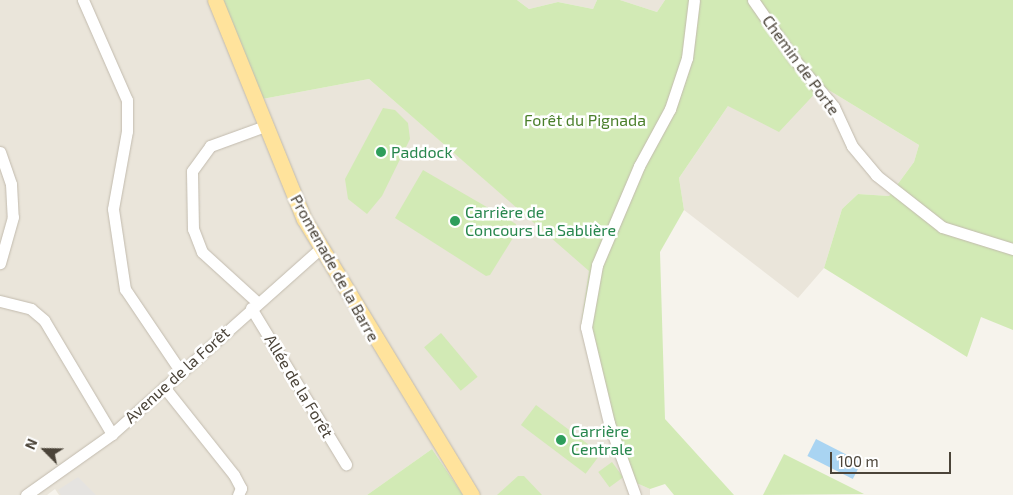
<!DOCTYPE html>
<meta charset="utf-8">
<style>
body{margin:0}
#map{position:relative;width:1013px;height:495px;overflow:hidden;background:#f6f3ec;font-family:"Exo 2",sans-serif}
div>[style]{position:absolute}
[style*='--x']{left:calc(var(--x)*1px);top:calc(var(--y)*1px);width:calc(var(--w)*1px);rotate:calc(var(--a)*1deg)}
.residential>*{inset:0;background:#eae5da}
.green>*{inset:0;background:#d2eab5;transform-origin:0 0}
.parking>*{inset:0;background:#e5e3e0}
.water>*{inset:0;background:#a9d4f2;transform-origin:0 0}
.roads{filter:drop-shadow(0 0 1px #c2bbae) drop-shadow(0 0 1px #c2bbae)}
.minor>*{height:11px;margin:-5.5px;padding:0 5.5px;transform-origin:5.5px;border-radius:5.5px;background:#fff}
.major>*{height:15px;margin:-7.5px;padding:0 7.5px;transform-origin:7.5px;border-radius:7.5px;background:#ffe39c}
.dots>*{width:14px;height:14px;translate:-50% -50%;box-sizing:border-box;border:2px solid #fff;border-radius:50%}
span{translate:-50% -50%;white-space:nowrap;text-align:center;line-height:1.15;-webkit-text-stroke:5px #fff;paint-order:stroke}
.street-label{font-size:16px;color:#4b4439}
.park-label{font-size:16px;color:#4a7f2a}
.leisure-label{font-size:16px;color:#27864d}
.left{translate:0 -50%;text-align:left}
.north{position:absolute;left:20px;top:425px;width:50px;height:50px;-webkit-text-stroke:4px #fff;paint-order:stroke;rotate:293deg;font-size:14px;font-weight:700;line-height:20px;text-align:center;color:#4b4439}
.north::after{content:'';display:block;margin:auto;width:18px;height:22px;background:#4b4439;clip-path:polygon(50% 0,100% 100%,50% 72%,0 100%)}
.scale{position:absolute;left:830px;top:452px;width:121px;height:22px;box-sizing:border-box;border:2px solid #4b4439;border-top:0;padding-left:6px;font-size:15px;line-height:18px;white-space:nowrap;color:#4b4439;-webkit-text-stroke:4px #fff;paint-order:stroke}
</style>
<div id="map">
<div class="residential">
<i style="clip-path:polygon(0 0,214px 0,257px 100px,369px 79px,590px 271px,581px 325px,625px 478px,650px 489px,650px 495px,463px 495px,432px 449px,367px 495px,59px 495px,55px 489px,47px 495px,0 495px)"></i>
<i style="clip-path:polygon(517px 0,597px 0,593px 9px,558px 2px,529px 9px)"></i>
<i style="clip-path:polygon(620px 0,665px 0,657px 12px)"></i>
<i style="clip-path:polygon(822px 86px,919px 145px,914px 162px,889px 196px,858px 194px,842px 209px,824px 268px,798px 298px,684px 210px,679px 178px,728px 106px)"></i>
</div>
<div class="green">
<i style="clip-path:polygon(214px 0,517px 0,529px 9px,558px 2px,593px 9px,597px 0,620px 0,657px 12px,665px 0,1013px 0,1013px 330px,981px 317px,967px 357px,824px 268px,842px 209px,858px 194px,889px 196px,914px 162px,919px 145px,822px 86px,779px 132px,728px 106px,679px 178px,684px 210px,660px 252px,665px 419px,734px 495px,674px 495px,665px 484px,650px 489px,625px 478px,581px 325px,589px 271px,369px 79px,257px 100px)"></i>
<i style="clip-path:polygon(383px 108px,395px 110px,408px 123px,410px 139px,382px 196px,367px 214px,348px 199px,345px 179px)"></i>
<i style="clip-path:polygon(423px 170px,516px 224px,516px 233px,490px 275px,486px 276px,395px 218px)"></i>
<i style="left:441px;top:333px;width:57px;height:22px;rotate:50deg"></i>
<i style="left:536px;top:405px;width:81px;height:25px;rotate:37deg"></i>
<i style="clip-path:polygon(432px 449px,463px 495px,367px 495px)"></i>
<i style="clip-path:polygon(784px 454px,864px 494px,763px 495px)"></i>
<i style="left:612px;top:462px;width:19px;height:17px;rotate:54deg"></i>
<i style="clip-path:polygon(518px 476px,524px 476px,542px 495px,497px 495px)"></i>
</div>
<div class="parking">
<i style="clip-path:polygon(78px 477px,96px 495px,61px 495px,58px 490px)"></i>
</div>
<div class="water">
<i style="left:816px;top:439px;width:51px;height:19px;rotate:27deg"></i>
</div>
<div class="roads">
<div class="minor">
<i style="--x:83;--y:0;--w:109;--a:66.3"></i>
<i style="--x:127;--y:100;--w:31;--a:90"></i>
<i style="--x:127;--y:131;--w:79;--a:100.2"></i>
<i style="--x:113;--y:209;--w:81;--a:81.5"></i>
<i style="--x:125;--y:289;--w:100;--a:56"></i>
<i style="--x:753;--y:0;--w:72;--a:55.2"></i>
<i style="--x:794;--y:59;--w:62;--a:50.2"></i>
<i style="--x:834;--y:107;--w:43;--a:65.2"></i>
<i style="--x:852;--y:146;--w:38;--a:50"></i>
<i style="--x:876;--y:175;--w:84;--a:38.2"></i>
<i style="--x:942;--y:227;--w:74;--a:17.2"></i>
<i style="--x:0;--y:152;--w:34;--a:71"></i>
<i style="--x:11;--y:184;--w:33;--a:87"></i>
<i style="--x:13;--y:217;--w:48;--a:105.8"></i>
<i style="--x:0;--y:301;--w:32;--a:14"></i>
<i style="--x:31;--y:309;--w:17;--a:40"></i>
<i style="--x:44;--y:320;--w:133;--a:59.2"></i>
<i style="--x:257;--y:302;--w:74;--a:-137.7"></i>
<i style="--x:202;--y:252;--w:25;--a:-111"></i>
<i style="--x:193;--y:229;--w:58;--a:-91"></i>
<i style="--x:192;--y:171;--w:31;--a:-54"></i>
<i style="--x:210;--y:146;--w:59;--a:-20"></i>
<i style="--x:251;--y:308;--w:183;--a:58.7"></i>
<i style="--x:164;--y:387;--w:112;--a:51.5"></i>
<i style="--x:234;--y:475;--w:15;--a:62"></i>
<i style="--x:241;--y:488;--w:8;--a:113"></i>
<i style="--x:26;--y:495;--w:105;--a:-35.3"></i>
<i style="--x:112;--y:434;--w:280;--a:-41.7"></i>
<i style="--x:635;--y:495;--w:77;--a:-109.9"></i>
<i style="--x:609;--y:423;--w:99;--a:-103.5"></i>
<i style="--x:586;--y:327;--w:63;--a:-79.9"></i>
<i style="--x:597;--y:265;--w:108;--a:-67"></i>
<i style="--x:639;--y:166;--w:65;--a:-61.5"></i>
<i style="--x:670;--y:109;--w:54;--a:-71.6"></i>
<i style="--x:687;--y:58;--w:58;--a:-83.1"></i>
</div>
<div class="major">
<i style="--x:215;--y:0;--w:236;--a:67.9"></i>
<i style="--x:304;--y:219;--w:323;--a:58.7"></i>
</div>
</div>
<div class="dots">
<i style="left:381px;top:152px;background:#2e9e5b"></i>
<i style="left:455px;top:221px;background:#2e9e5b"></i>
<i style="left:561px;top:440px;background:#2e9e5b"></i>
</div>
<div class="street-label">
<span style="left:801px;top:65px;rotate:54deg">Chemin de Porte</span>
<span style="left:335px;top:268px;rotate:61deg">Promenade de la Barre</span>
<span style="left:177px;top:375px;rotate:-42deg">Avenue de la Forêt</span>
<span style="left:299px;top:386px;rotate:59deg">Allée de la Forêt</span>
</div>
<div class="park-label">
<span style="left:585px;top:120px">Forêt du Pignada</span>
</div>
<div class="leisure-label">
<span class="left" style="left:391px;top:152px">Paddock</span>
<span class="left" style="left:465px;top:221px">Carrière de<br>Concours La Sablière</span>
<span class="left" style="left:571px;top:440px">Carrière<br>Centrale</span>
</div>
<div class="north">N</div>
<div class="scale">100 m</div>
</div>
